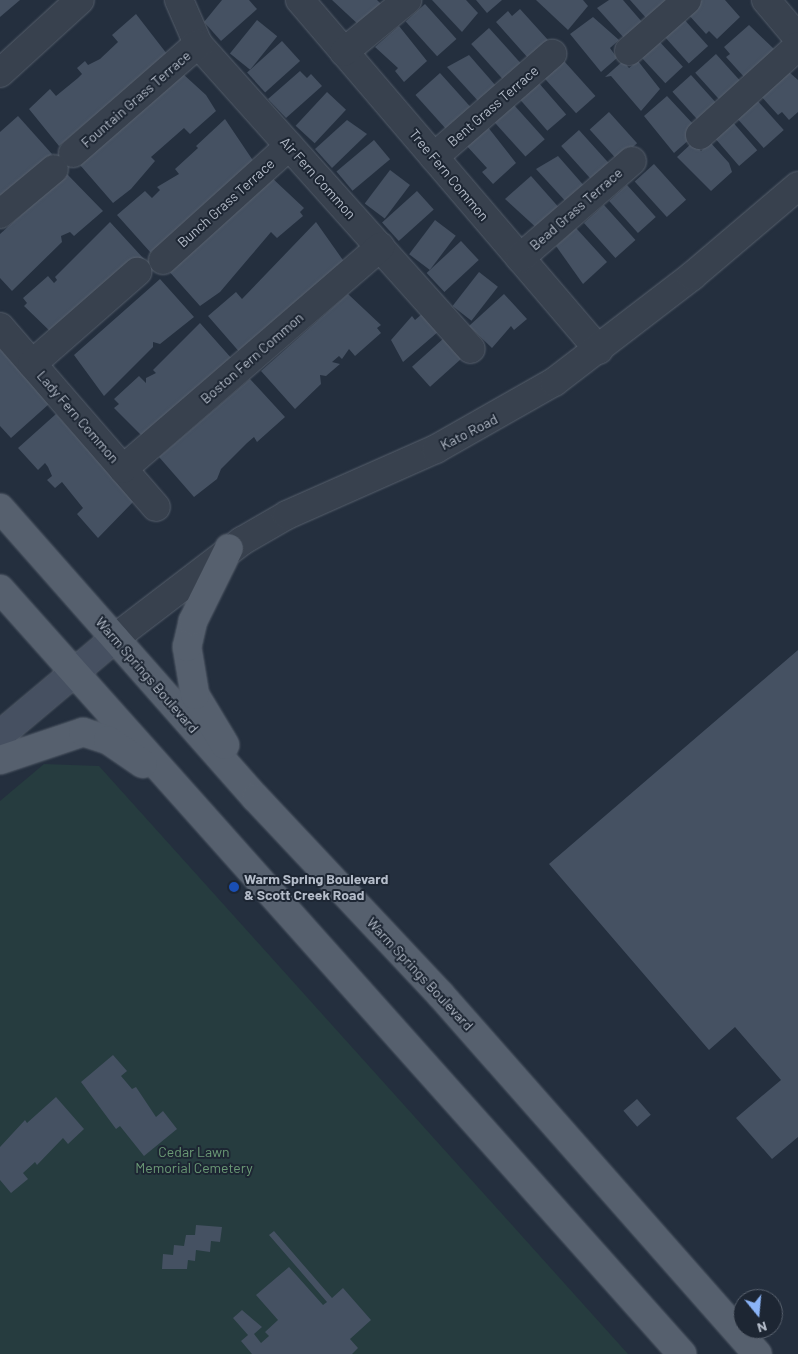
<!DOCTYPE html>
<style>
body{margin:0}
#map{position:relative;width:798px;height:1354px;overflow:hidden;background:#242f3e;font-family:Barlow,sans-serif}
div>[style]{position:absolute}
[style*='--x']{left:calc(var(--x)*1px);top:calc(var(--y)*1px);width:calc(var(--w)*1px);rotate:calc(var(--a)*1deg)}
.green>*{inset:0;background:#263c3f}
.building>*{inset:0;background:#455162;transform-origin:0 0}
.roads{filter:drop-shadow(0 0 1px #565f6c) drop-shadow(0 0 1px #565f6c)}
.minor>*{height:28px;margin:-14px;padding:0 14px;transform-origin:14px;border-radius:14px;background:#38414e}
.tertiary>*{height:28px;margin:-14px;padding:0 14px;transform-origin:14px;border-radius:14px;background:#38414e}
.secondary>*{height:28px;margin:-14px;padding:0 14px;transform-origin:14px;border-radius:14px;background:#465061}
.primary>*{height:28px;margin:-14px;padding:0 14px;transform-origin:14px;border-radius:14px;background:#56606e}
.dots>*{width:14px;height:14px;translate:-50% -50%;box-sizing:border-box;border:2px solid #1d2633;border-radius:50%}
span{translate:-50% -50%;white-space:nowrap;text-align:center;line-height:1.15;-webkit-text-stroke:4px #1d2633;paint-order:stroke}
.street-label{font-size:14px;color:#b4bcc9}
.poi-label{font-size:14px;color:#b4bcc9;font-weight:700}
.left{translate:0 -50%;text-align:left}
.park-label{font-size:14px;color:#6b9a76}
.north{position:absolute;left:733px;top:1289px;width:50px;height:50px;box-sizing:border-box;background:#1d2633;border:1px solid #59626f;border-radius:50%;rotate:163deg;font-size:14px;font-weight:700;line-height:20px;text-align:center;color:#b4bcc9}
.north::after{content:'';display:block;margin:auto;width:18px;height:22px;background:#8ab4f8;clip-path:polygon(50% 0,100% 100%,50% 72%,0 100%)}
</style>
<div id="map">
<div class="green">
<i style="clip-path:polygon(44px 764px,99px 766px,628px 1354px,0 1354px,0 801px)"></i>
</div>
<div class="building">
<i style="clip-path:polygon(0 0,20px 0,0 17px)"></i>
<i style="clip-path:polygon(222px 0,249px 0,257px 9px,221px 41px,204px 22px)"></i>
<i style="clip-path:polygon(332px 0,377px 0,384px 7px,361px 27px)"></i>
<i style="clip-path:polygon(432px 0,466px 0,478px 13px,462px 32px)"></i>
<i style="clip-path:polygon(476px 0,502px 0,487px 13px)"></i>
<i style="clip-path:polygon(536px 0,583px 0,588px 6px,568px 30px)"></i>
<i style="clip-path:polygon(609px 0,623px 0,642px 22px,624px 38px,597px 8px)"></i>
<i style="clip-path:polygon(630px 0,666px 0,647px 19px)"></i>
<i style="clip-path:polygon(702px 0,725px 0,740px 17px,717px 39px,709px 31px,706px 34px,687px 13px)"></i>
<i style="left:425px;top:4px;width:47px;height:26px;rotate:48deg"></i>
<i style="clip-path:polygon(520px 9px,548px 40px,528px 58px,496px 22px,508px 11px,512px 16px)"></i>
<i style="clip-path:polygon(136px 14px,167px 54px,59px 146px,29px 109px,50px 89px,56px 96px,78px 78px,82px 74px,77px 68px,85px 61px,88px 65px,100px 59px,118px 42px,112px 35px)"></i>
<i style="clip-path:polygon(593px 17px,619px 40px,610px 48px,617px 58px,601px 72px,570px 34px)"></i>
<i style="left:682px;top:17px;width:39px;height:26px;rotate:48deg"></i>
<i style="left:257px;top:20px;width:26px;height:43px;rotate:39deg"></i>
<i style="clip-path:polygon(749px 25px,774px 49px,745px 78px,726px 57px,730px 54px,724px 47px)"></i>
<i style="clip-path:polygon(399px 26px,427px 61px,404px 82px,395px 71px,398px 68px,375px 47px)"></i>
<i style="left:489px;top:28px;width:47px;height:24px;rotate:48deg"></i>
<i style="left:657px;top:39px;width:38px;height:24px;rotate:47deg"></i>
<i style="left:282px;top:41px;width:27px;height:47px;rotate:48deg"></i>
<i style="left:716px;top:54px;width:38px;height:28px;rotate:48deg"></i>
<i style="clip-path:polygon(469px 55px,496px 86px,479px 102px,447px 67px)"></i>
<i style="left:564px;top:61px;width:47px;height:26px;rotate:48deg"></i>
<i style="clip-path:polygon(623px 61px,629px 68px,638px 61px,660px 89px,641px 111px,611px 76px,605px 77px)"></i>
<i style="clip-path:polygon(300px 71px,307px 78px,311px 74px,322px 86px,286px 118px,268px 99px)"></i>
<i style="clip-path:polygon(789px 72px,798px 80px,798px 112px,789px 120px,782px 112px,778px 115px,760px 95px)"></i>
<i style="left:440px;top:73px;width:48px;height:33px;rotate:48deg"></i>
<i style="clip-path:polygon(183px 74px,206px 95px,216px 111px,190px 134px,184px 128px,151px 157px,155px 161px,131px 189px,113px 203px,80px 165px)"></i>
<i style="left:691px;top:75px;width:38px;height:25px;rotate:48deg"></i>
<i style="left:538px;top:82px;width:43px;height:25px;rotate:49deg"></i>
<i style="left:327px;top:92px;width:26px;height:46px;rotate:43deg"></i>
<i style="clip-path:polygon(667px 96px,694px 125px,686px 131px,690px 139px,674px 153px,644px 116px)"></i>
<i style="left:755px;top:98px;width:43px;height:27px;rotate:48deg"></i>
<i style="left:514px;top:105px;width:46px;height:26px;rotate:48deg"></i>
<i style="left:609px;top:112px;width:42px;height:26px;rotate:48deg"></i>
<i style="clip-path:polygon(18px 116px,52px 154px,0 200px,0 132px)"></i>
<i style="clip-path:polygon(225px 119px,254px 162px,151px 253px,117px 215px,145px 191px,152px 198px,160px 190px,157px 187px,179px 174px,175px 169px,198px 148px,196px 146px)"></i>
<i style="clip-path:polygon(347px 120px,367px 134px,332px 168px,315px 149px)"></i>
<i style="left:731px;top:120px;width:40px;height:24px;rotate:49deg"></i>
<i style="clip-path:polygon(487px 126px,516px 163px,493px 184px,482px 172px,487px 168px,465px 144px)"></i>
<i style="left:579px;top:130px;width:46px;height:24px;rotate:48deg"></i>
<i style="left:374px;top:140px;width:25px;height:49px;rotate:50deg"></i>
<i style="clip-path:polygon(693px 142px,701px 151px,710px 142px,729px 163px,732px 172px,711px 191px,677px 157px)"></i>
<i style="clip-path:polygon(558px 156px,586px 188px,568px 204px,536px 169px)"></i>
<i style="left:654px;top:164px;width:48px;height:26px;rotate:48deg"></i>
<i style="left:390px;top:170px;width:25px;height:42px;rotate:37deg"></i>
<i style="clip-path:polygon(67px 174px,103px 211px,74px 236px,70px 232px,61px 236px,62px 242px,12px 291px,0 278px,0 234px)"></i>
<i style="clip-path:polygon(531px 176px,562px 211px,540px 231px,505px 199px)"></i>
<i style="clip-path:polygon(271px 177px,304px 208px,300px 212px,303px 216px,277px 238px,271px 232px,220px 292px,200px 306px,167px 269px)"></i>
<i style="left:627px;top:185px;width:43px;height:24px;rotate:48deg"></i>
<i style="left:417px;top:191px;width:25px;height:47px;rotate:48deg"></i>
<i style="left:604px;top:205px;width:47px;height:27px;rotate:48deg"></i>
<i style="left:435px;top:220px;width:26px;height:43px;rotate:37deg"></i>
<i style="clip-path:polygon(110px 222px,144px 259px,56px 337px,24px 306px,27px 303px,23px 298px,48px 276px,54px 283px,57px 280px,55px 277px)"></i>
<i style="clip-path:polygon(316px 222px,345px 263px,242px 355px,208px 316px,236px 292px,242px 299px)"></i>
<i style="clip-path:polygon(576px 228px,607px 262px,583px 284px,556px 246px)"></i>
<i style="left:461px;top:241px;width:26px;height:47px;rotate:47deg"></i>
<i style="left:479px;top:272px;width:24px;height:43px;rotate:38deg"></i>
<i style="clip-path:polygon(160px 279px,194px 317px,160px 344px,153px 342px,153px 347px,104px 396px,74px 355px)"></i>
<i style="clip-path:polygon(348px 294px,381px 325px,377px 328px,381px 333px,355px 356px,349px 349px,342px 359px,339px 356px,332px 362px,340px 364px,326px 376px,320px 375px,321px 384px,295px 409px,261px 371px)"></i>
<i style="clip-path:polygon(504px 294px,527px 319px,514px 330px,511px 326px,492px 348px,469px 326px)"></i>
<i style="clip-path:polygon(423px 313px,439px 331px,403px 362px,391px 340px,412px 316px,415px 320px)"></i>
<i style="clip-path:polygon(200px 323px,233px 360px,145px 439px,114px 408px,119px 404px,114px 399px,139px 376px,146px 383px,146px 378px,156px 373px,153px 370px)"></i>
<i style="left:444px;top:338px;width:27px;height:43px;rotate:48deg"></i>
<i style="clip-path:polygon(0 349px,49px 404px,11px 438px,0 426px)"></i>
<i style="clip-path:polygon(250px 379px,285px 417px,257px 442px,254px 437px,247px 443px,221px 469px,217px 479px,194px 497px,159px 457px)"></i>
<i style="clip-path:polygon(56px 414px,134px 501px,98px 538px,77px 514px,83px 508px,62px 482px,55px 488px,47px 480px,52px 476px,48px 467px,45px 463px,38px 470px,18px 448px)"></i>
<i style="clip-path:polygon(798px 650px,798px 1137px,772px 1159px,736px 1118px,781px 1080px,735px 1027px,709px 1050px,549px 864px)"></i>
<i style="clip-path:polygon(113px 1055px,127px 1071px,121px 1076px,132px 1089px,136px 1087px,156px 1117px,163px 1111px,177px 1129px,144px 1156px,120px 1126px,116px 1129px,81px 1082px)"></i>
<i style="clip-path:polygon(56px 1097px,84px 1129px,68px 1144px,63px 1138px,37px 1165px,35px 1162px,23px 1173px,28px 1179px,11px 1193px,0 1180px,0 1147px,25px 1120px,27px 1123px)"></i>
<i style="left:637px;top:1099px;width:21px;height:18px;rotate:49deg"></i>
<i style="clip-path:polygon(196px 1225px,222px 1227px,220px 1242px,211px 1241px,210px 1252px,196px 1250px,195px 1261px,188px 1260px,187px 1269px,162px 1269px,163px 1254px,173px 1255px,174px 1245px,184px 1246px,186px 1235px,195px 1235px)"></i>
<i style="clip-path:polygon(274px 1231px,332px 1298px,343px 1288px,371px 1320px,350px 1339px,358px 1348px,352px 1354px,252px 1354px,241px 1341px,248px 1335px,233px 1318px,242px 1310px,262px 1327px,254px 1334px,261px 1343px,269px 1336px,265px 1332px,278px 1320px,256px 1295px,289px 1267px,323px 1305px,327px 1302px,269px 1235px)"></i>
</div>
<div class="roads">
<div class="minor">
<i style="--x:179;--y:0;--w:48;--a:66.6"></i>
<i style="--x:198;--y:44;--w:409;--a:48.2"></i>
<i style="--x:300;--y:0;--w:460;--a:49.5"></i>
<i style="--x:766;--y:0;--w:50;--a:49.9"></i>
<i style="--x:629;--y:51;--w:77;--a:-41.3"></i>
<i style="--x:344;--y:52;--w:82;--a:-39.5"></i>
<i style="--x:0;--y:73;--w:108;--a:-42.4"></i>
<i style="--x:700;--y:135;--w:132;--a:-42.2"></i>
<i style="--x:73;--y:153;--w:166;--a:-41.1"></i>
<i style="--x:434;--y:157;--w:157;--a:-41.1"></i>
<i style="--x:0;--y:214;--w:70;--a:-39.8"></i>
<i style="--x:520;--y:258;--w:148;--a:-40.9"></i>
<i style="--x:163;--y:260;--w:170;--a:-42.1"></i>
<i style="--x:0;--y:327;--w:238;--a:49.1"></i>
<i style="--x:32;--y:364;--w:140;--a:-41.2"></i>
<i style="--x:123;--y:469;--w:340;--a:-40.8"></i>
</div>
<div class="tertiary">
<i style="--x:115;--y:638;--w:160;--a:-37.4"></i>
<i style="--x:242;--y:541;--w:52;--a:-30"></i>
<i style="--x:287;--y:515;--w:163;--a:-23.9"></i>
<i style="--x:436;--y:449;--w:136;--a:-29.6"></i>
<i style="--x:554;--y:382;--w:174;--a:-37.5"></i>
<i style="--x:692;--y:276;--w:139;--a:-40.3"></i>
</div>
<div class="secondary">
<i style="--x:0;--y:735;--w:150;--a:-40.1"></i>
</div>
<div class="primary">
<i style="--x:0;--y:508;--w:387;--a:48.6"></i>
<i style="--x:256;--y:798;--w:269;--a:46.8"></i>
<i style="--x:440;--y:994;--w:480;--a:48.6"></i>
<i style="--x:0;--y:589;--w:1025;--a:48.28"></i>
<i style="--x:225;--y:745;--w:58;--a:-121"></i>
<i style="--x:195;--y:695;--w:49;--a:-99.5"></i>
<i style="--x:187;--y:647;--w:27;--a:-77"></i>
<i style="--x:193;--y:621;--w:81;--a:-63.7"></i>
<i style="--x:0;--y:760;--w:88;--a:-18.6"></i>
<i style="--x:83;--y:732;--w:26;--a:18"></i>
<i style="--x:108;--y:740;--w:42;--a:34.4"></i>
</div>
</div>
<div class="dots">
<i style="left:234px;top:887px;background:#1a4fb4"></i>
</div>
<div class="street-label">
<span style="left:136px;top:99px;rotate:-41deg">Fountain Grass Terrace</span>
<span style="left:493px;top:106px;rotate:-41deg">Bent Grass Terrace</span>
<span style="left:449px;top:175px;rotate:50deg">Tree Fern Common</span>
<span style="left:318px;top:178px;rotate:48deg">Air Fern Common</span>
<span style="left:226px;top:203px;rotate:-42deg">Bunch Grass Terrace</span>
<span style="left:576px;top:209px;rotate:-41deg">Bead Grass Terrace</span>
<span style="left:252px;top:358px;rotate:-41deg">Boston Fern Common</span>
<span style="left:78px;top:417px;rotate:49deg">Lady Fern Common</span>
<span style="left:469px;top:432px;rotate:-27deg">Kato Road</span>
<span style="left:147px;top:675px;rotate:49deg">Warm Springs Boulevard</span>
<span style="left:420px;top:974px;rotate:47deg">Warm Springs Boulevard</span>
</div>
<div class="poi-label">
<span class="left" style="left:244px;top:887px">Warm Spring Boulevard<br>&amp; Scott Creek Road</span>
</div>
<div class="park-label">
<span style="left:194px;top:1160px">Cedar Lawn<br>Memorial Cemetery</span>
</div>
<div class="north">N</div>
</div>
